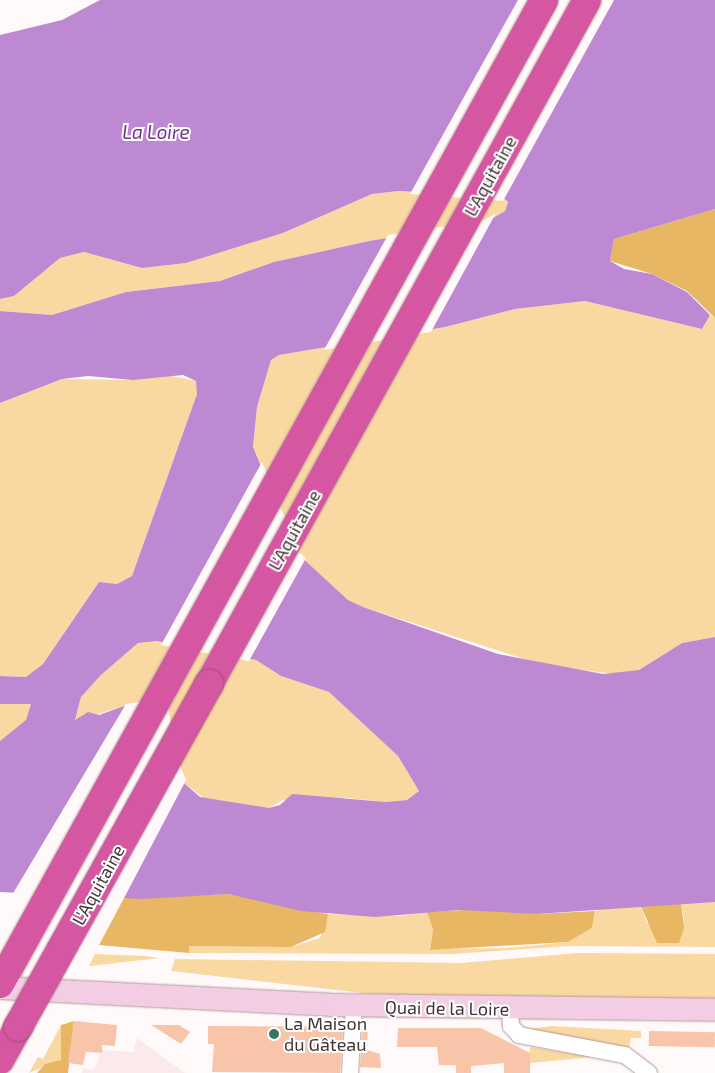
<!DOCTYPE html>
<meta charset="utf-8">
<style>
body{margin:0}
#map{position:relative;width:715px;height:1073px;overflow:hidden;background:#fff9f9;font-family:"Exo 2",sans-serif}
div>[style]{position:absolute}
[style*='--x']{left:calc(var(--x)*1px);top:calc(var(--y)*1px);width:calc(var(--w)*1px);rotate:calc(var(--a)*1deg)}
.built>*{inset:0;background:#faeaea}
.green>*{inset:0;background:#fad8a2}
.forest>*{inset:0;background:#e8b763}
.water>*{inset:0;background:#bd89d2}
.pier>*{inset:0;background:#fff9f9}
.building>*{inset:0;background:#f9c5aa;transform-origin:0 0}
.roads{filter:drop-shadow(0 0 1px #b39999) drop-shadow(0 0 1px #b39999)}
.minor>*{height:16px;margin:-8px;padding:0 8px;transform-origin:8px;border-radius:8px;background:#fff}
.secondary>*{height:22px;margin:-11px;padding:0 11px;transform-origin:11px;border-radius:11px;background:#f2cde3}
.motorway>*{height:28px;margin:-14px;padding:0 14px;transform-origin:14px;border-radius:14px;background:#d557a2}
.bridges{filter:drop-shadow(0 0 1px #a14b7c) drop-shadow(0 0 1px #a14b7c)}
.motorway-bridge>*{height:28px;margin:-14px;padding:0 14px;transform-origin:14px;border-radius:14px;background:#d557a2}
.dots>*{width:14px;height:14px;translate:-50% -50%;box-sizing:border-box;border:2px solid #fff;border-radius:50%}
span{translate:-50% -50%;white-space:nowrap;text-align:center;line-height:1.15;-webkit-text-stroke:4px #fff;paint-order:stroke}
.street-label{font-size:18px;color:#413636}
.poi-label{font-size:18px;color:#413636}
.left{translate:0 -50%;text-align:left}
.water-label{font-size:19px;color:#713289;font-style:italic}
</style>
<div id="map">
<div class="built">
<i style="clip-path:polygon(137px 1038px,185px 1073px,82px 1073px,83px 1068px,94px 1070px,102px 1050px,133px 1052px)"></i>
</div>
<div class="green">
<i style="clip-path:polygon(398px 191px,502px 196px,508px 202px,505px 211px,486px 222px,369px 241px,274px 262px,220px 281px,126px 292px,52px 315px,0 311px,0 299px,14px 296px,60px 258px,84px 252px,142px 268px,186px 263px,283px 233px,372px 194px)"></i>
<i style="clip-path:polygon(585px 301px,702px 329px,710px 315px,715px 318px,715px 637px,682px 643px,639px 670px,621px 675px,540px 664px,363px 607px,348px 600px,297px 553px,253px 447px,257px 407px,271px 360px,279px 355px,445px 327px,515px 309px)"></i>
<i style="clip-path:polygon(161px 374px,197px 381px,197px 394px,132px 576px,117px 584px,99px 582px,43px 664px,26px 677px,0 676px,0 403px,62px 379px,133px 380px)"></i>
<i style="clip-path:polygon(157px 641px,256px 660px,281px 676px,329px 692px,398px 756px,419px 791px,407px 800px,386px 802px,348px 798px,283px 800px,269px 808px,208px 801px,184px 783px,124px 706px,75px 721px,81px 697px,101px 675px,138px 643px)"></i>
<i style="clip-path:polygon(31px 703px,27px 720px,0 741px,0 704px)"></i>
<i style="clip-path:polygon(715px 902px,715px 947px,568px 946px,453px 954px,189px 953px,189px 946px,291px 947px,320px 938px,328px 914px,398px 916px,427px 912px,433px 930px,430px 949px,507px 948px,568px 942px,592px 928px,595px 911px,620px 905px,640px 904px,647px 923px,684px 921px,681px 903px)"></i>
<i style="clip-path:polygon(578px 953px,715px 954px,715px 1001px,407px 998px,171px 971px,175px 959px,461px 963px)"></i>
<i style="clip-path:polygon(95px 954px,145px 956px,160px 958px,89px 966px)"></i>
<i style="clip-path:polygon(61px 1025px,61px 1060px,29px 1073px,38px 1057px,43px 1059px)"></i>
<i style="clip-path:polygon(552px 1026px,641px 1031px,641px 1038px,631px 1038px,629px 1048px,529px 1029px)"></i>
<i style="clip-path:polygon(530px 1047px,592px 1057px,530px 1063px)"></i>
</div>
<div class="forest">
<i style="clip-path:polygon(715px 209px,715px 318px,687px 291px,652px 274px,610px 261px,614px 239px)"></i>
<i style="clip-path:polygon(228px 894px,328px 914px,325px 932px,291px 947px,189px 946px,189px 953px,99px 945px,124px 898px)"></i>
<i style="clip-path:polygon(681px 903px,684px 928px,679px 943px,657px 943px,640px 904px)"></i>
<i style="clip-path:polygon(483px 909px,537px 914px,595px 911px,592px 928px,568px 942px,430px 950px,433px 930px,427px 912px)"></i>
<i style="clip-path:polygon(74px 1021px,68px 1073px,37px 1073px,45px 1064px,61px 1060px,61px 1025px)"></i>
</div>
<div class="water">
<i style="clip-path:polygon(evenodd,100px 0,715px 0,715px 209px,614px 239px,610px 261px,624px 269px,652px 274px,687px 292px,710px 315px,702px 329px,585px 301px,515px 309px,445px 327px,279px 355px,271px 360px,257px 407px,253px 447px,297px 553px,348px 600px,363px 607px,498px 654px,603px 674px,639px 670px,682px 643px,715px 637px,715px 902px,537px 914px,459px 910px,375px 917px,301px 911px,228px 894px,142px 899px,0 892px,0 741px,26px 720px,31px 704px,0 704px,0 676px,26px 677px,43px 664px,99px 582px,117px 584px,132px 576px,197px 394px,196px 381px,183px 375px,133px 380px,88px 376px,62px 379px,0 403px,0 311px,52px 315px,126px 292px,220px 281px,274px 262px,369px 241px,486px 222px,505px 211px,508px 202px,502px 196px,398px 191px,372px 194px,283px 233px,186px 263px,142px 268px,84px 252px,60px 258px,14px 296px,0 299px,0 35px,62px 20px,100px 0,157px 641px,256px 660px,281px 676px,329px 692px,398px 756px,419px 791px,407px 800px,386px 802px,292px 794px,280px 805px,269px 808px,200px 797px,184px 783px,173px 753px,124px 706px,99px 715px,88px 712px,75px 720px,81px 697px,101px 675px,138px 643px,157px 641px)"></i>
</div>
<div class="pier">
<i style="clip-path:polygon(518px 0,614px 0,503px 201px,410px 194px)"></i>
<i style="clip-path:polygon(496px 213px,431px 332px,324px 350px,388px 235px,485px 220px)"></i>
<i style="clip-path:polygon(262px 462px,299px 552px,306px 558px,249px 661px,161px 645px)"></i>
<i style="clip-path:polygon(144px 701px,169px 711px,175px 753px,186px 780px,123px 900px,12px 895px,126px 704px)"></i>
</div>
<div class="building">
<i style="clip-path:polygon(74px 1021px,117px 1025px,115px 1046px,102px 1045px,102px 1053px,86px 1052px,83px 1065px,68px 1063px)"></i>
<i style="clip-path:polygon(151px 1025px,179px 1025px,190px 1032px,181px 1044px)"></i>
<i style="clip-path:polygon(208px 1026px,343px 1027px,340px 1073px,212px 1072px,214px 1044px,208px 1044px)"></i>
<i style="clip-path:polygon(363px 1027px,368px 1027px,367px 1050px,380px 1054px,381px 1068px,360px 1067px)"></i>
<i style="clip-path:polygon(398px 1028px,481px 1028px,530px 1053px,530px 1073px,504px 1073px,504px 1063px,471px 1066px,471px 1073px,456px 1073px,456px 1065px,439px 1065px,437px 1047px,397px 1047px)"></i>
<i style="left:649px;top:1031px;width:66px;height:15px;rotate:1deg"></i>
</div>
<div class="roads">
<div class="minor">
<i style="--x:510;--y:1009;--w:17;--a:87"></i>
<i style="--x:511;--y:1026;--w:12;--a:48"></i>
<i style="--x:519;--y:1035;--w:108;--a:10.7"></i>
<i style="--x:625;--y:1055;--w:30;--a:37"></i>
<i style="--x:350;--y:1073;--w:67;--a:-86.6"></i>
</div>
<div class="secondary">
<i style="--x:0;--y:988;--w:331;--a:2.9"></i>
<i style="--x:331;--y:1005;--w:384;--a:0.7"></i>
</div>
<div class="motorway">
<i style="--x:209;--y:684;--w:781;--a:-61.07"></i>
<i style="--x:0;--y:984;--w:1124;--a:-61.06"></i>
<i style="--x:0;--y:1060;--w:38;--a:-61"></i>
</div>
</div>
<div class="bridges">
<div class="motorway-bridge">
<i style="--x:18;--y:1027;--w:393;--a:-60.9"></i>
</div>
</div>
<div class="dots">
<i style="left:274px;top:1034px;background:#357563"></i>
</div>
<div class="street-label">
<span style="left:490px;top:176px;rotate:-61deg">L'Aquitaine</span>
<span style="left:294px;top:530px;rotate:-61deg">L'Aquitaine</span>
<span style="left:98px;top:885px;rotate:-61deg">L'Aquitaine</span>
<span style="left:447px;top:1008px;rotate:1deg">Quai de la Loire</span>
</div>
<div class="poi-label">
<span class="left" style="left:284px;top:1034px">La Maison<br>du Gâteau</span>
</div>
<div class="water-label">
<span style="left:156px;top:132px">La Loire</span>
</div>
</div>
